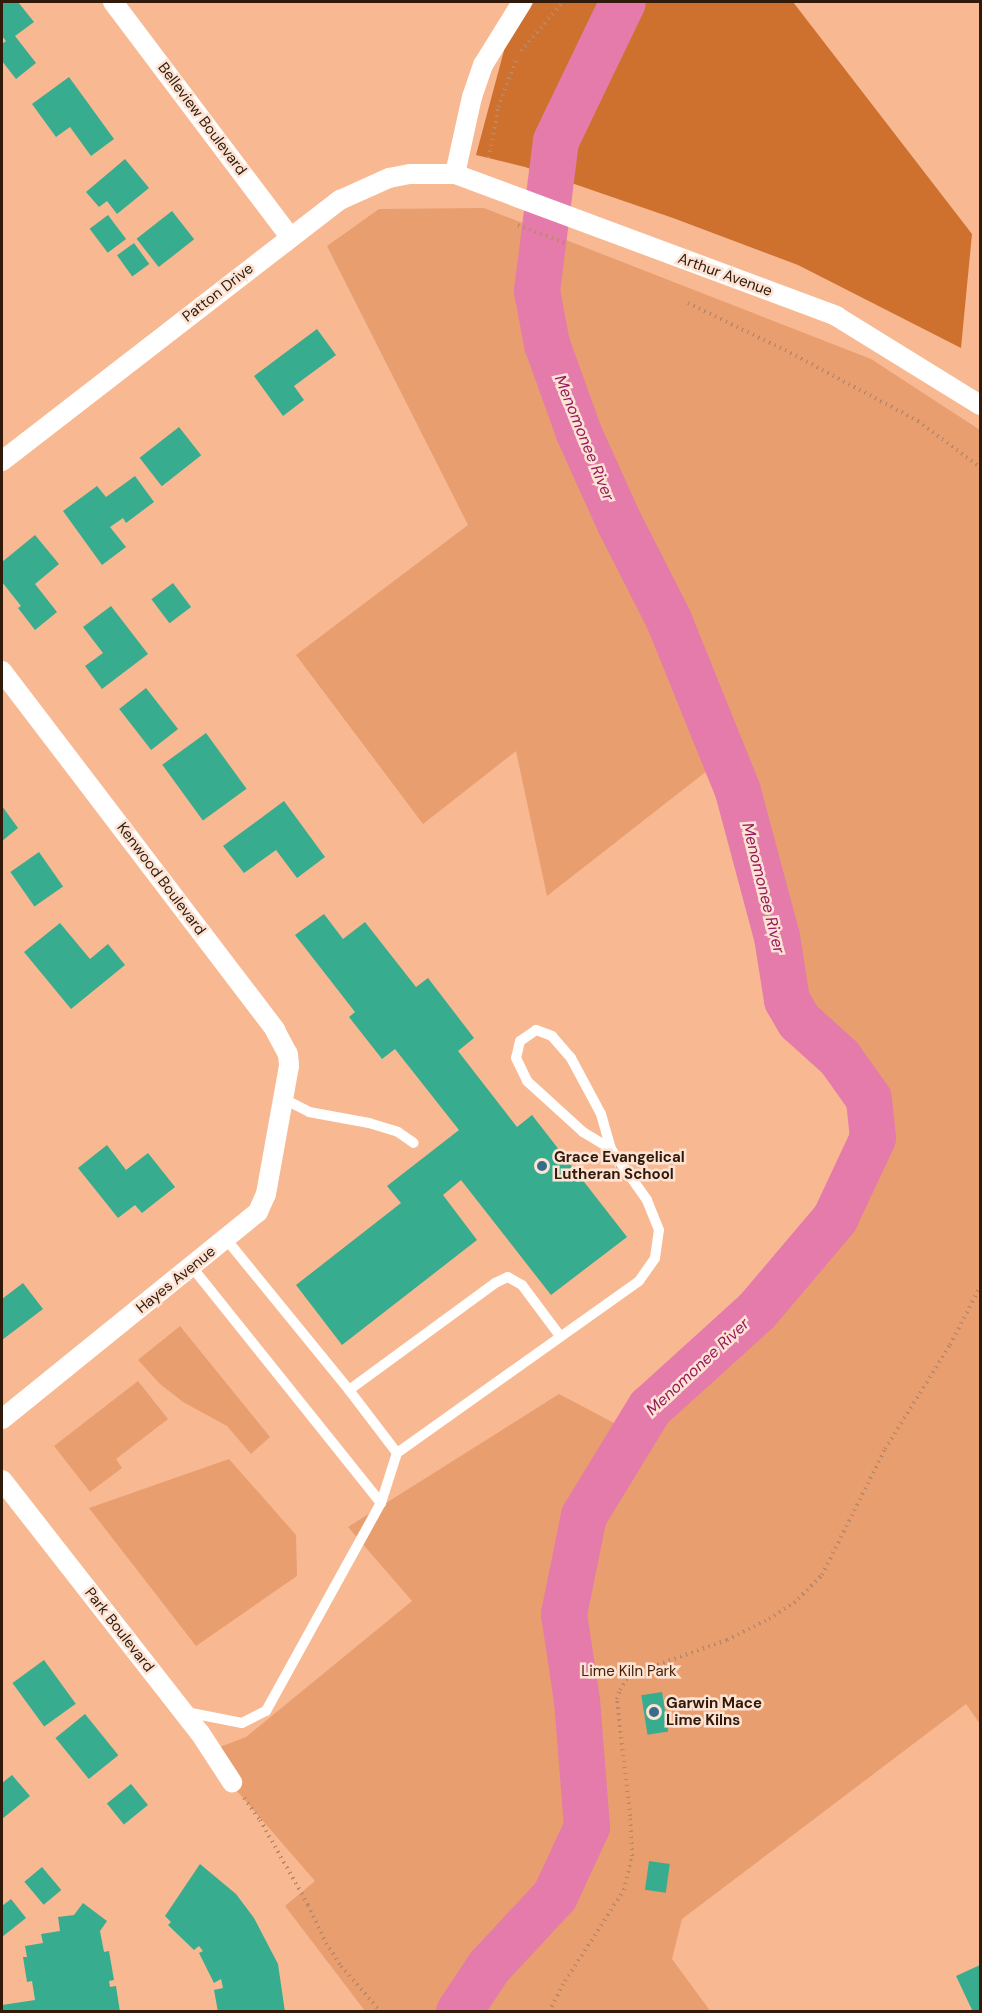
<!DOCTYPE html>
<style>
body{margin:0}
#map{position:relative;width:982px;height:2013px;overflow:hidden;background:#f8b891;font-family:"DM Sans",sans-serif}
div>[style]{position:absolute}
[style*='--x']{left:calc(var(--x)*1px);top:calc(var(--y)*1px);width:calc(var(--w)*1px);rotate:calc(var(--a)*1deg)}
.green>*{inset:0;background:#e99e6f}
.forest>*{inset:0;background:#ce712f}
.river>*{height:46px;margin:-23px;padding:0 23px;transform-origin:23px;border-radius:23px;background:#e47bab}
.building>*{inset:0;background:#38ac8f;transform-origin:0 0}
.path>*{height:4px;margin-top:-2px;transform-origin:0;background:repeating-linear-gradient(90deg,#bb8868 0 1.5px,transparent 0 6px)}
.service>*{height:10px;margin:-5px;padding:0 5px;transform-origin:5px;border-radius:5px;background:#fff}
.minor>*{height:20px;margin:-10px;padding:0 10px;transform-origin:10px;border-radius:10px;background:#fff}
.dots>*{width:16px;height:16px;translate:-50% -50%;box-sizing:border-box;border:3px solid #fde3d3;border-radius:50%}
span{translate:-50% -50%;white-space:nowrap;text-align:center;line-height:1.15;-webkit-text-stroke:5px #fde3d3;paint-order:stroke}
.street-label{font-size:15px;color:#321a0b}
.poi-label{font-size:15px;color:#321a0b;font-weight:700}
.left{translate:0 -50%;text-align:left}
.park-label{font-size:15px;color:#462106}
.water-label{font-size:16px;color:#96185f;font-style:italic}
.frame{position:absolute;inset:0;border:3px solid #321a0b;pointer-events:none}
</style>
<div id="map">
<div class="green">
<i style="clip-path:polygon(484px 208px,871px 359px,980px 430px,980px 1724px,966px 1704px,682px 1919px,672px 1959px,711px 2012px,365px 2011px,285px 1906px,315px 1881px,204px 1753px,246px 1737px,412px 1601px,348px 1527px,559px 1394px,652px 1443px,678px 1398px,761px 1323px,847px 1231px,878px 1178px,887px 1137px,882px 1089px,864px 1065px,823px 1027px,801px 994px,788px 943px,778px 862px,735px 749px,547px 896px,516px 751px,423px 824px,296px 655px,468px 525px,327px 246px,379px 209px)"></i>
<i style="clip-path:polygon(180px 1326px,270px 1437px,251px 1454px,227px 1426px,183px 1402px,160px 1384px,138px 1360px)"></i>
<i style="clip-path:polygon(138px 1381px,168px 1419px,116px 1459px,122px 1468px,90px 1492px,54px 1446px)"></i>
<i style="clip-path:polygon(229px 1459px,296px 1535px,297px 1576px,196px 1646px,89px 1508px)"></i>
</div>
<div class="forest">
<i style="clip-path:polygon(534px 2px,793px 2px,972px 234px,961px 348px,798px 265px,673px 218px,525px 167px,476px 155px,506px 43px)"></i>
</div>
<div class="river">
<i style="--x:459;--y:2012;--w:54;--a:-56.3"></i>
<i style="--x:489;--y:1967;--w:97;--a:-47.1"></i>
<i style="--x:555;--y:1896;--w:76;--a:-65.1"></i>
<i style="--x:587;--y:1827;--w:126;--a:-94.5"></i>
<i style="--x:577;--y:1701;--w:88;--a:-98.5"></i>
<i style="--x:564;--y:1614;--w:100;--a:-78.5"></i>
<i style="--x:584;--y:1516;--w:127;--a:-58.6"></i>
<i style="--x:650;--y:1408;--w:144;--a:-42.2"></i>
<i style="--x:757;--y:1311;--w:121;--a:-49.7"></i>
<i style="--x:835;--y:1219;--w:89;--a:-64.9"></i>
<i style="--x:873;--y:1138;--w:39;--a:-96"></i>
<i style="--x:869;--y:1099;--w:50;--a:-125.3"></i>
<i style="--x:840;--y:1058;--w:55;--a:-137.9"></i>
<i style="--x:799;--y:1021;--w:24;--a:-120"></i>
<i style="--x:787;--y:1000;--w:64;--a:-99"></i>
<i style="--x:777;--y:937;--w:151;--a:-105"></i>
<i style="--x:738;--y:791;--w:184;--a:-112"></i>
<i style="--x:669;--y:620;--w:108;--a:-117"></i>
<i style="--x:620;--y:524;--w:100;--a:-114.3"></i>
<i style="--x:579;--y:433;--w:95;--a:-109.8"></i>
<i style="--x:547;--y:344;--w:54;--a:-100.7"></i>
<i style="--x:537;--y:291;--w:151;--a:-82.8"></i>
<i style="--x:556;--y:141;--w:154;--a:-64.3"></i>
</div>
<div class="building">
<i style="clip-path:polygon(2px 2px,18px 2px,34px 22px,15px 36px,36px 63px,16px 79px,2px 61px,2px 44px,6px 41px,2px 36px)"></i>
<i style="clip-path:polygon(69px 77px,114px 139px,91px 156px,70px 127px,56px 137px,32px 104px)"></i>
<i style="clip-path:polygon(125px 159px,149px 188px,117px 214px,107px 201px,99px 207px,86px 192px)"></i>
<i style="left:172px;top:211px;width:36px;height:45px;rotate:52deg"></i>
<i style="left:108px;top:215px;width:30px;height:23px;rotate:53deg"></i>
<i style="left:134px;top:243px;width:26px;height:21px;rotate:54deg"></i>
<i style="clip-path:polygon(317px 329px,336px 355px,294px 386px,304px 400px,283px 416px,254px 376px)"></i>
<i style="left:179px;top:427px;width:36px;height:50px;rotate:52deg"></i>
<i style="clip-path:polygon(135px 476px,154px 502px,126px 523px,123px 518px,110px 527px,126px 547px,102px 565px,63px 511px,97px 486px,106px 497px)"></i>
<i style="clip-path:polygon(35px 535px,59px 564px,35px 584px,57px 612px,35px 630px,18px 608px,21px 606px,2px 582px,2px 562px)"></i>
<i style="left:173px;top:583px;width:30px;height:27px;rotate:53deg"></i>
<i style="clip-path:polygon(111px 606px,148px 654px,102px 689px,85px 666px,103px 653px,83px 627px)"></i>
<i style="left:146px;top:688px;width:52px;height:34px;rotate:52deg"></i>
<i style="left:206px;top:733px;width:69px;height:54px;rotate:54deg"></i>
<i style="clip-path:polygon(284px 801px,325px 857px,297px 878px,276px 850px,244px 873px,223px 846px)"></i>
<i style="clip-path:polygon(2px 806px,18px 828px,2px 841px)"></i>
<i style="left:39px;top:852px;width:42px;height:35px;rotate:55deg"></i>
<i style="clip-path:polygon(324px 914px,343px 939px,365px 922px,416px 987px,428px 978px,474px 1038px,458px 1051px,517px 1127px,532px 1115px,627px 1237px,551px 1295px,461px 1180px,443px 1195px,477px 1240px,342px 1345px,296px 1285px,401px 1203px,387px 1186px,459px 1130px,395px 1049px,382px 1059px,349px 1017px,355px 1012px,295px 935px)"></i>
<i style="clip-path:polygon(60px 923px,90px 959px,108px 944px,125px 965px,71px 1009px,24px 952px)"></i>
<i style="clip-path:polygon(107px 1145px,126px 1170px,148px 1153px,175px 1187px,142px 1213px,135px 1205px,118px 1218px,78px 1168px)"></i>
<i style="clip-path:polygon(23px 1283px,43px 1309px,2px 1340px,2px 1299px)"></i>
<i style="left:44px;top:1660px;width:54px;height:39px;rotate:54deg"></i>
<i style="left:662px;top:1692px;width:40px;height:21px;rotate:81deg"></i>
<i style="left:85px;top:1714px;width:53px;height:38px;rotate:51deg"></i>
<i style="clip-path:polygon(12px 1775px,30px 1796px,2px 1819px,2px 1783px)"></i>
<i style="left:131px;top:1784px;width:27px;height:31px;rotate:51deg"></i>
<i style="left:649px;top:1861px;width:21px;height:29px;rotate:8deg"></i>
<i style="clip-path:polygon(200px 1864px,236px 1894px,254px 1918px,278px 1964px,285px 2012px,218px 2012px,214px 1990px,223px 1988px,221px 1979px,214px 1983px,199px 1953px,203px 1951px,199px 1946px,194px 1950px,168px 1925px,171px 1922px,165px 1916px)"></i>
<i style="left:42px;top:1867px;width:30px;height:23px;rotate:50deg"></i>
<i style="clip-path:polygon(11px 1899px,26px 1918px,2px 1937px,2px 1906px)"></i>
<i style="clip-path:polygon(83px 1903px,107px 1921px,100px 1931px,104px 1952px,109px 1951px,114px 1980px,109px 1981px,110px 1987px,116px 1986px,120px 2012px,2px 2012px,2px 2005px,35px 2000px,32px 1981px,27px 1982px,23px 1957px,27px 1957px,25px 1946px,43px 1943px,41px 1934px,60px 1931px,58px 1917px,74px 1915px)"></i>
<i style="clip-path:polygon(980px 1965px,980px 2012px,973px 2012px,956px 1976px)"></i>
</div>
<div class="path">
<i style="--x:521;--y:51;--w:65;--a:-49.4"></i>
<i style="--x:489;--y:158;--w:52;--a:-80"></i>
<i style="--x:498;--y:107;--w:53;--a:-68.8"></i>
<i style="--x:518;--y:225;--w:50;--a:21"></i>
<i style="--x:688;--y:303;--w:108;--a:25.9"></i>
<i style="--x:785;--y:350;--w:151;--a:28.1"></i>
<i style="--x:918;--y:421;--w:77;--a:36.6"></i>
<i style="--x:244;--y:1798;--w:27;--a:54"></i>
<i style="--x:260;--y:1820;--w:98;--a:60.5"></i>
<i style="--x:308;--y:1905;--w:42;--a:64.7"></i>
<i style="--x:326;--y:1943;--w:27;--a:57"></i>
<i style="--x:341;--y:1966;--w:61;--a:49"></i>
<i style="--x:549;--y:2012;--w:35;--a:-63"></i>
<i style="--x:565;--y:1981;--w:108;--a:-57"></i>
<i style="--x:624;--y:1890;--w:35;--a:-77"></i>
<i style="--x:632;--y:1856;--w:40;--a:-92.9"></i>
<i style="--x:630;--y:1816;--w:118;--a:-96.3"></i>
<i style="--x:617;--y:1699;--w:9;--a:-72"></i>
<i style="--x:620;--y:1690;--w:12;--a:-59"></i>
<i style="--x:626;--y:1680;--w:11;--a:-38"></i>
<i style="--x:635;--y:1673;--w:98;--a:-19.7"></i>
<i style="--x:727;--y:1640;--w:47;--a:-26.6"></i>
<i style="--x:769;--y:1619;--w:30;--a:-33"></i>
<i style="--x:794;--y:1603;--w:40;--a:-45"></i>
<i style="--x:822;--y:1575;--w:141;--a:-63.4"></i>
<i style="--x:885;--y:1449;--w:123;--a:-58"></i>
<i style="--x:950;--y:1345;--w:65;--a:-62.7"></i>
</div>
<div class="service">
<i style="--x:284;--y:1099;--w:28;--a:27"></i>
<i style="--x:309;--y:1112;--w:61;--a:10.4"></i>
<i style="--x:369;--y:1123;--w:30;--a:17"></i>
<i style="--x:398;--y:1132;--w:19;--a:35"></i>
<i style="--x:226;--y:1239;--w:195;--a:50.8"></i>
<i style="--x:349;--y:1390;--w:79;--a:52.7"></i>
<i style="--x:349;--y:1390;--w:181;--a:-36.2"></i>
<i style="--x:495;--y:1283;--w:14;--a:-25"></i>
<i style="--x:508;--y:1277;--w:16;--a:30"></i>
<i style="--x:522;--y:1285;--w:64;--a:53.3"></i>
<i style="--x:381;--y:1503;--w:52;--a:-72.3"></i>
<i style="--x:397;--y:1453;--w:297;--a:-35.4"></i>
<i style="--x:639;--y:1281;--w:28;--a:-55"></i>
<i style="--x:655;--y:1258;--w:28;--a:-82"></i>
<i style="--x:659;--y:1230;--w:32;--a:-112"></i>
<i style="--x:647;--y:1200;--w:62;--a:-125.2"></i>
<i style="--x:611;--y:1149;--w:36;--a:-106"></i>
<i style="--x:601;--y:1114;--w:64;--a:-118.2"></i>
<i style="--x:571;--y:1058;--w:29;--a:-131"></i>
<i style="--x:552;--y:1036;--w:17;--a:-159"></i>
<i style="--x:536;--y:1030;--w:19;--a:145"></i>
<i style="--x:520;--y:1041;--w:17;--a:103"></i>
<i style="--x:516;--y:1058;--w:25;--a:64"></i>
<i style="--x:527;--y:1081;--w:76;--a:42.3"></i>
<i style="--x:583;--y:1132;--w:33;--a:31"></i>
<i style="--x:186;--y:1712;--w:57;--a:11.1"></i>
<i style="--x:242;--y:1723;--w:27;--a:-27"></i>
<i style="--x:266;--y:1711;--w:238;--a:-61.1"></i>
<i style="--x:381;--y:1503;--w:302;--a:-128.7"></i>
</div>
<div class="minor">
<i style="--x:113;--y:2;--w:294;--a:53"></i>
<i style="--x:455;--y:174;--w:79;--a:-77.6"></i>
<i style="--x:472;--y:97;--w:34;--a:-71"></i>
<i style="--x:483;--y:65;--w:74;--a:-58.2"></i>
<i style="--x:2;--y:461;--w:427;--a:-37.7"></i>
<i style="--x:340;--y:200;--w:54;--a:-24.2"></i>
<i style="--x:389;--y:178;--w:21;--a:-11"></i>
<i style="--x:410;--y:174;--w:45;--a:0"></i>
<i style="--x:455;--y:174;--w:407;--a:20.4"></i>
<i style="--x:836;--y:316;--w:169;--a:31.7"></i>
<i style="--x:2;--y:671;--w:451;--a:52.7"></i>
<i style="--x:275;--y:1030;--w:27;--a:62"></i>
<i style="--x:288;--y:1054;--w:12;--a:85"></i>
<i style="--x:289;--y:1066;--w:130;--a:100.2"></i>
<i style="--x:266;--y:1194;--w:20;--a:114"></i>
<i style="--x:258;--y:1212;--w:329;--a:141"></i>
<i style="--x:2;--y:1480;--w:321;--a:52"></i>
<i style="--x:200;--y:1733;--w:59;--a:56.9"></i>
</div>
<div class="dots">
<i style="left:542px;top:1166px;background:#376d89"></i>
<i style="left:654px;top:1712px;background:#376d89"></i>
</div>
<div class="street-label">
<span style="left:202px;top:119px;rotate:53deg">Belleview Boulevard</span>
<span style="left:725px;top:275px;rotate:20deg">Arthur Avenue</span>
<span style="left:218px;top:293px;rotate:-38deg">Patton Drive</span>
<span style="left:161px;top:879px;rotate:53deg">Kenwood Boulevard</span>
<span style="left:176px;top:1280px;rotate:-39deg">Hayes Avenue</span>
<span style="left:119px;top:1630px;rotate:52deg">Park Boulevard</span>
</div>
<div class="poi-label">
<span class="left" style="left:554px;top:1166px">Grace Evangelical<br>Lutheran School</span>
<span class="left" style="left:666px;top:1712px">Garwin Mace<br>Lime Kilns</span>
</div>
<div class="park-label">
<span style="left:629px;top:1672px">Lime Kiln Park</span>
</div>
<div class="water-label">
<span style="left:584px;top:438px;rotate:68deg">Menomonee River</span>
<span style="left:763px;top:888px;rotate:76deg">Menomonee River</span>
<span style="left:698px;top:1367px;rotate:-43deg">Menomonee River</span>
</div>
<div class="frame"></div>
</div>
